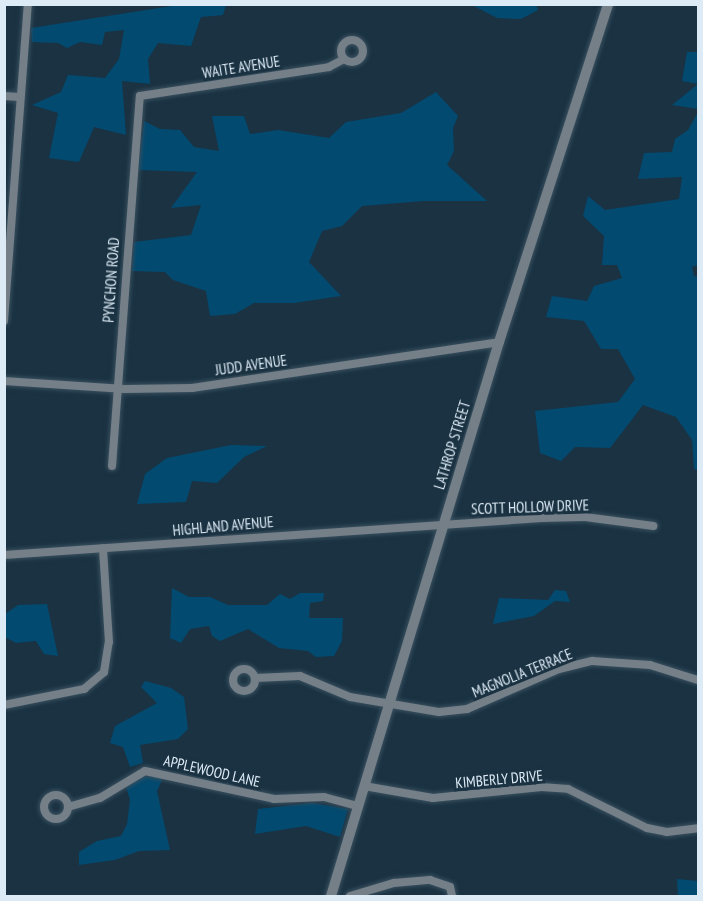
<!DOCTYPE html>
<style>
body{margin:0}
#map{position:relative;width:703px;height:901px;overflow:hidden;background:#1a3242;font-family:"PT Sans Narrow",sans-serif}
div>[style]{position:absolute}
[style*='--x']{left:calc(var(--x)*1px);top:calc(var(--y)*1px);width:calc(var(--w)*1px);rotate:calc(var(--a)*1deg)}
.green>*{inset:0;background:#034a70}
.roads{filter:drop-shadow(0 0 2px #39505f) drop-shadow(0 0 2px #39505f)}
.minor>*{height:8px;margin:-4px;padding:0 4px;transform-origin:4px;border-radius:4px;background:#747f88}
.minor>.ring{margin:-4px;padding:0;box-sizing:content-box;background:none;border:8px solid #747f88;border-radius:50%}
.tertiary>*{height:10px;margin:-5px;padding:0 5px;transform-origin:5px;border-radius:5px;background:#747f88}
span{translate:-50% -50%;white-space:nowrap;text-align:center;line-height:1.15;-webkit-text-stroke:6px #1a3242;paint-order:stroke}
.street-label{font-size:15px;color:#ddebf6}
.frame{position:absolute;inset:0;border:6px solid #ddebf6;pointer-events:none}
</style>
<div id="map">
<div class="green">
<i style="clip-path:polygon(178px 5px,226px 5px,223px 15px,201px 17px,191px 46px,158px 43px,148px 59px,150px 84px,122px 81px,126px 135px,94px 127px,79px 162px,49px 158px,58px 113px,32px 105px,61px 92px,68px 75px,105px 78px,119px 59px,124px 30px,105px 32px,102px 45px,80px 42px,67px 48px,58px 43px,32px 42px,31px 28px)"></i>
<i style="clip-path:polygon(472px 5px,536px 5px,538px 10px,521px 19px,497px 18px)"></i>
<i style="clip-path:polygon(687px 52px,698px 52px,698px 109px,672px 105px,698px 84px,682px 81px)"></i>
<i style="clip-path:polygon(436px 92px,458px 116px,453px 128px,454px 151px,447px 165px,487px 201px,424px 201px,362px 206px,342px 226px,322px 231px,309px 262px,341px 296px,294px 303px,254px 303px,235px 314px,210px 316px,206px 291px,173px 280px,165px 272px,132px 271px,134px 242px,191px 235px,201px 205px,171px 208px,197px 172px,138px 170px,144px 121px,160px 129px,180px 130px,194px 147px,219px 151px,212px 116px,244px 116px,250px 134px,278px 130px,329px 138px,346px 122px,401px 113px)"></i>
<i style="clip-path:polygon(698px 112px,698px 265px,692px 267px,694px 276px,698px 277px,698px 470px,694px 469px,692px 440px,676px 417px,643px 405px,610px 448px,575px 447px,561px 461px,540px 453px,535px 411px,618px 402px,635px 379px,618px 349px,601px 349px,584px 321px,546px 317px,552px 296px,587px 301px,594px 286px,622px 278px,617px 265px,602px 265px,604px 236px,583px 216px,588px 196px,605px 210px,679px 199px,682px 177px,638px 179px,644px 153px,672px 152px,675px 139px,688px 130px)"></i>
<i style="clip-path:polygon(231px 445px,267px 446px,244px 457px,217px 483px,192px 481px,186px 502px,137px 504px,145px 474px,167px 458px)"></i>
<i style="clip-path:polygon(172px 588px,189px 597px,210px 597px,228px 605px,267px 605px,280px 594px,290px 599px,300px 593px,324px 593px,323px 601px,310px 603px,309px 618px,343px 618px,342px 641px,334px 656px,316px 657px,308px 651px,279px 648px,248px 629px,220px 641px,212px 636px,209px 626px,190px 629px,181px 643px,170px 638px)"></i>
<i style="clip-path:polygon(555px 590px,566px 591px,570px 602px,555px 601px,534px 616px,493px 624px,499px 598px,548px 600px)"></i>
<i style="clip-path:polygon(47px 604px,58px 656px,44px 654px,36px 641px,16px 643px,5px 637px,5px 614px,18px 605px)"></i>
<i style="clip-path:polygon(145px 681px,171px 688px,184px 697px,188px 729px,178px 739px,140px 745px,143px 763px,130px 767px,123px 747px,110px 743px,115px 726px,157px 703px,141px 687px)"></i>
<i style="clip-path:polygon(143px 776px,163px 778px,157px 791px,170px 850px,139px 851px,115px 860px,79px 865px,79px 852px,97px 841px,121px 836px,127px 824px,130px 800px,126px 787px)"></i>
<i style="clip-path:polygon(312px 803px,348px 809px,340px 837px,306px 826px,255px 834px,258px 809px)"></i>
<i style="clip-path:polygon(677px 879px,698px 881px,698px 896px,678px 896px)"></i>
</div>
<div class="roads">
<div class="minor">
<i class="ring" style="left:341px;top:40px;width:14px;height:14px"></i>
<i style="--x:4;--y:96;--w:15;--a:4"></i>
<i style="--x:4;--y:321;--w:318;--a:-85.7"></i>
<i style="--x:4;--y:381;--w:121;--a:3.8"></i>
<i style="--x:125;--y:389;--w:67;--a:-0.9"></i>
<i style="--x:192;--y:388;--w:310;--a:-8.5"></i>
<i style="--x:112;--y:466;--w:371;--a:-85.7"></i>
<i style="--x:140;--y:96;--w:191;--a:-8.7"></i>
<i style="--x:329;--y:67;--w:17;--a:-28"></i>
<i style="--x:4;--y:555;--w:539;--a:-3.93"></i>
<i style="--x:542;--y:518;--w:43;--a:-1.3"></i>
<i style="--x:585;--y:517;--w:69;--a:7.5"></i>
<i class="ring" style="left:233px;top:669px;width:14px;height:14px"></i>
<i style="--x:255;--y:678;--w:45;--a:-2.5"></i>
<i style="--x:300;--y:676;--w:54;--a:22.8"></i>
<i style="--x:350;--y:697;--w:90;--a:9.6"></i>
<i style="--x:439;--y:712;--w:28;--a:-6"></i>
<i style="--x:467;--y:709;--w:100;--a:-23.5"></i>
<i style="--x:559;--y:669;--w:34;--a:-14"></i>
<i style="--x:592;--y:661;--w:58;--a:3.9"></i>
<i style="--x:650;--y:665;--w:50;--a:17.4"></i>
<i style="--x:4;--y:705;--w:82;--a:-11.3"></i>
<i style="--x:84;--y:689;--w:26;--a:-40"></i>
<i style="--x:104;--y:672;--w:30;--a:-81"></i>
<i style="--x:109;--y:642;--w:94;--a:-93.7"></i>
<i style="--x:364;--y:786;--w:70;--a:9.9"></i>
<i style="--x:433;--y:798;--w:109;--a:-5.8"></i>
<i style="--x:541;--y:787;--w:27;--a:4"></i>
<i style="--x:568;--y:789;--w:88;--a:26.3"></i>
<i style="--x:647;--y:828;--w:20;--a:11"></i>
<i style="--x:667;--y:832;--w:31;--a:-7"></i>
<i class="ring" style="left:44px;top:795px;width:16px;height:16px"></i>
<i style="--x:68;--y:807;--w:33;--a:-16"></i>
<i style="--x:100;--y:798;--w:52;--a:-31"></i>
<i style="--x:145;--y:771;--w:132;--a:12.2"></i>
<i style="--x:274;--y:799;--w:50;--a:-2.3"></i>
<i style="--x:324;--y:797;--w:35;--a:15"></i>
<i style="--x:350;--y:896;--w:46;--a:-16.5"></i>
<i style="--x:394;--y:883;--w:36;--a:-5"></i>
<i style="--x:430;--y:880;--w:21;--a:19"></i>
<i style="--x:450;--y:887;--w:9;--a:77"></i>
</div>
<div class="tertiary">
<i style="--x:331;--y:896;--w:579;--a:-73.13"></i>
<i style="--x:499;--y:342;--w:355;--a:-72.1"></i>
</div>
</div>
<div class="street-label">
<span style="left:241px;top:67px;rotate:-9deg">WAITE AVENUE</span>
<span style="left:111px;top:280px;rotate:-86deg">PYNCHON ROAD</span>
<span style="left:251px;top:365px;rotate:-8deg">JUDD AVENUE</span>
<span style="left:452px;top:445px;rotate:-73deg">LATHROP STREET</span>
<span style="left:530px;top:507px;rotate:-2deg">SCOTT HOLLOW DRIVE</span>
<span style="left:223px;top:526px;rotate:-5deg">HIGHLAND AVENUE</span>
<span style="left:522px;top:673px;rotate:-22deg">MAGNOLIA TERRACE</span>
<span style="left:212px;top:771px;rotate:13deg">APPLEWOOD LANE</span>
<span style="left:499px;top:779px;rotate:-5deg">KIMBERLY DRIVE</span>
</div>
<div class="frame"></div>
</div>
